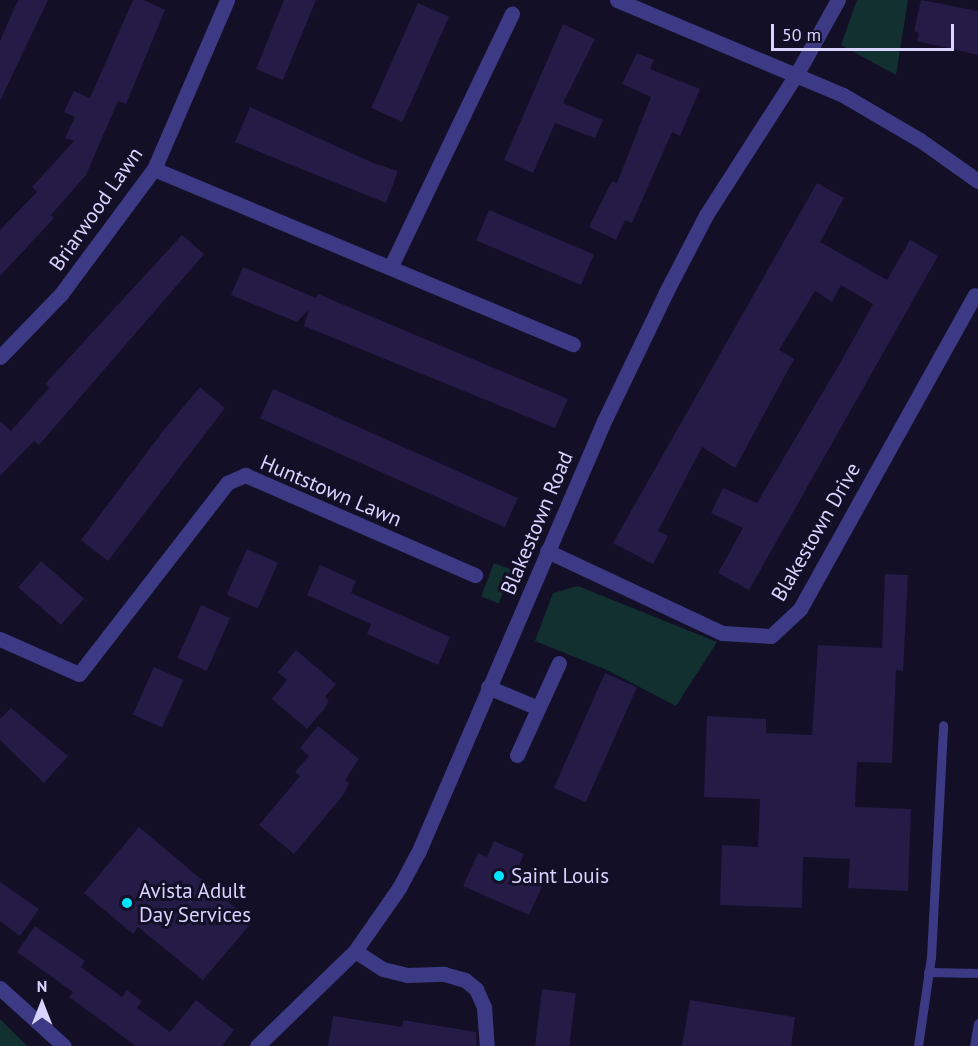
<!DOCTYPE html>
<style>
body{margin:0}
#map{position:relative;width:978px;height:1046px;overflow:hidden;background:#130f26;font-family:"PT Sans",sans-serif}
div>[style]{position:absolute}
[style*='--x']{left:calc(var(--x)*1px);top:calc(var(--y)*1px);width:calc(var(--w)*1px);rotate:calc(var(--a)*1deg)}
.green>*{inset:0;background:#12302f;transform-origin:0 0}
.building>*{inset:0;background:#241b47;transform-origin:0 0}
.service>*{height:9px;margin:-4.5px;padding:0 4.5px;transform-origin:4.5px;border-radius:4.5px;background:#3d3a85}
.minor>*{height:15px;margin:-7.5px;padding:0 7.5px;transform-origin:7.5px;border-radius:7.5px;background:#3d3a85}
.tertiary>*{height:15px;margin:-7.5px;padding:0 7.5px;transform-origin:7.5px;border-radius:7.5px;background:#3d3a85}
.dots>*{width:16px;height:16px;translate:-50% -50%;box-sizing:border-box;border:3px solid #130f26;border-radius:50%}
span{translate:-50% -50%;white-space:nowrap;text-align:center;line-height:1.15;-webkit-text-stroke:6px #130f26;paint-order:stroke}
.street-label{font-size:21px;color:#d9d4ff}
.poi-label{font-size:21px;color:#d9d4ff}
.left{translate:0 -50%;text-align:left}
.north{position:absolute;left:12px;top:974px;width:60px;height:60px;-webkit-text-stroke:4px #130f26;paint-order:stroke;rotate:0deg;font-size:16px;font-weight:700;line-height:24px;text-align:center;color:#d9d4ff}
.north::after{content:'';display:block;margin:auto;width:21px;height:27px;background:#d9d4ff;clip-path:polygon(50% 0,100% 100%,50% 72%,0 100%)}
.scale{position:absolute;left:771px;top:24px;width:183px;height:27px;box-sizing:border-box;border:3px solid #d9d4ff;border-top:0;padding-left:8px;font-size:18px;line-height:21px;white-space:nowrap;color:#d9d4ff;-webkit-text-stroke:4px #130f26;paint-order:stroke}
</style>
<div id="map">
<div class="green">
<i style="clip-path:polygon(857px 0,908px 0,896px 75px,841px 45px)"></i>
<i style="left:494px;top:563px;width:19px;height:36px;rotate:21deg"></i>
<i style="clip-path:polygon(578px 586px,717px 642px,676px 706px,607px 670px,535px 641px,553px 593px)"></i>
<i style="clip-path:polygon(0 1019px,27px 1046px,0 1046px)"></i>
</div>
<div class="building">
<i style="clip-path:polygon(18px 0,48px 0,0 101px,0 41px)"></i>
<i style="clip-path:polygon(133px 0,144px 0,165px 10px,126px 104px,118px 101px,86px 175px,51px 215px,54px 218px,0 276px,0 230px,37px 192px,32px 187px,74px 141px,65px 138px,75px 117px,64px 112px,74px 91px,90px 98px)"></i>
<i style="clip-path:polygon(284px 0,316px 0,283px 80px,256px 69px)"></i>
<i style="clip-path:polygon(921px 0,978px 11px,978px 55px,917px 41px,919px 33px,914px 31px)"></i>
<i style="left:418px;top:3px;width:34px;height:115px;rotate:24deg"></i>
<i style="clip-path:polygon(563px 24px,595px 39px,563px 103px,603px 120px,595px 138px,555px 123px,533px 173px,504px 160px)"></i>
<i style="clip-path:polygon(637px 53px,654px 60px,650px 69px,700px 89px,680px 136px,672px 132px,632px 223px,625px 220px,616px 240px,589px 227px,612px 181px,617px 183px,651px 97px,622px 84px)"></i>
<i style="clip-path:polygon(250px 107px,373px 163px,398px 171px,386px 203px,235px 142px)"></i>
<i style="clip-path:polygon(817px 183px,844px 198px,820px 242px,887px 280px,910px 240px,938px 256px,749px 590px,718px 573px,743px 528px,711px 513px,723px 488px,757px 503px,839px 365px,873px 304px,841px 285px,832px 302px,815px 291px,779px 350px,794px 359px,735px 468px,702px 447px,658px 531px,668px 536px,653px 564px,613px 543px)"></i>
<i style="left:489px;top:210px;width:114px;height:33px;rotate:23deg"></i>
<i style="clip-path:polygon(182px 235px,204px 254px,39px 445px,34px 441px,0 476px,0 421px,11px 431px,49px 388px,45px 384px)"></i>
<i style="clip-path:polygon(243px 267px,316px 298px,318px 294px,568px 399px,555px 428px,304px 326px,309px 309px,297px 322px,231px 295px)"></i>
<i style="clip-path:polygon(200px 387px,225px 408px,108px 561px,81px 540px,163px 431px)"></i>
<i style="left:273px;top:389px;width:268px;height:32px;rotate:24deg"></i>
<i style="left:247px;top:549px;width:34px;height:50px;rotate:24deg"></i>
<i style="left:41px;top:561px;width:57px;height:35px;rotate:41deg"></i>
<i style="clip-path:polygon(320px 565px,356px 581px,351px 593px,450px 637px,438px 665px,367px 634px,371px 624px,307px 595px)"></i>
<i style="clip-path:polygon(885px 574px,908px 575px,903px 671px,896px 670px,892px 763px,857px 762px,855px 807px,911px 809px,908px 891px,848px 888px,850px 859px,803px 857px,802px 908px,720px 905px,722px 845px,758px 847px,760px 799px,704px 797px,707px 716px,766px 719px,766px 733px,812px 735px,818px 645px,882px 648px)"></i>
<i style="left:201px;top:605px;width:32px;height:58px;rotate:24deg"></i>
<i style="clip-path:polygon(296px 650px,336px 684px,325px 697px,329px 701px,324px 709px,307px 729px,272px 699px,287px 680px,278px 672px)"></i>
<i style="left:154px;top:667px;width:32px;height:52px;rotate:24deg"></i>
<i style="left:605px;top:673px;width:35px;height:126px;rotate:24deg"></i>
<i style="clip-path:polygon(11px 708px,68px 756px,44px 783px,0 740px,0 719px)"></i>
<i style="clip-path:polygon(318px 726px,359px 759px,345px 780px,349px 783px,344px 794px,294px 854px,259px 825px,300px 776px,295px 772px,309px 756px,300px 748px)"></i>
<i style="clip-path:polygon(139px 827px,252px 922px,203px 980px,138px 927px,133px 934px,84px 893px)"></i>
<i style="clip-path:polygon(494px 841px,524px 854px,517px 870px,544px 882px,529px 915px,463px 886px,478px 853px,487px 857px)"></i>
<i style="clip-path:polygon(0 882px,39px 909px,20px 936px,0 921px)"></i>
<i style="clip-path:polygon(35px 926px,85px 961px,81px 967px,122px 997px,127px 990px,142px 1001px,137px 1008px,170px 1032px,196px 1000px,234px 1030px,222px 1046px,136px 1046px,69px 997px,73px 992px,17px 952px)"></i>
<i style="left:542px;top:989px;width:34px;height:58px;rotate:7deg"></i>
<i style="clip-path:polygon(690px 1000px,795px 1017px,791px 1046px,682px 1046px)"></i>
<i style="clip-path:polygon(333px 1016px,402px 1027px,403px 1020px,476px 1032px,477px 1046px,328px 1046px)"></i>
</div>
<div class="service">
<i style="--x:928;--y:972;--w:50;--a:1.1"></i>
<i style="--x:918;--y:1046;--w:90;--a:-81.7"></i>
<i style="--x:931;--y:957;--w:232;--a:-87"></i>
<i style="--x:974;--y:1046;--w:23;--a:-80"></i>
</div>
<div class="minor">
<i style="--x:154;--y:169;--w:454;--a:22.7"></i>
<i style="--x:391;--y:266;--w:280;--a:-64.4"></i>
<i style="--x:0;--y:357;--w:88;--a:-45.9"></i>
<i style="--x:61;--y:294;--w:156;--a:-53.4"></i>
<i style="--x:154;--y:169;--w:184;--a:-66.6"></i>
<i style="--x:547;--y:551;--w:193;--a:25.1"></i>
<i style="--x:722;--y:633;--w:49;--a:3.5"></i>
<i style="--x:771;--y:636;--w:40;--a:-43"></i>
<i style="--x:800;--y:609;--w:359;--a:-60.9"></i>
<i style="--x:0;--y:639;--w:86;--a:23.9"></i>
<i style="--x:79;--y:674;--w:242;--a:-52.2"></i>
<i style="--x:227;--y:483;--w:20;--a:-24"></i>
<i style="--x:245;--y:475;--w:251;--a:23.5"></i>
<i style="--x:488;--y:687;--w:54;--a:22.8"></i>
<i style="--x:517;--y:755;--w:101;--a:-65.5"></i>
<i style="--x:355;--y:951;--w:33;--a:33"></i>
<i style="--x:383;--y:969;--w:25;--a:14"></i>
<i style="--x:407;--y:975;--w:37;--a:-2"></i>
<i style="--x:444;--y:974;--w:22;--a:16"></i>
<i style="--x:465;--y:980;--w:14;--a:39"></i>
<i style="--x:476;--y:989;--w:20;--a:66"></i>
<i style="--x:484;--y:1007;--w:39;--a:86"></i>
<i style="--x:0;--y:988;--w:86;--a:42.2"></i>
</div>
<div class="tertiary">
<i style="--x:617;--y:0;--w:245;--a:22.8"></i>
<i style="--x:843;--y:95;--w:89;--a:30.3"></i>
<i style="--x:920;--y:140;--w:71;--a:35.3"></i>
<i style="--x:257;--y:1046;--w:136;--a:-44.1"></i>
<i style="--x:355;--y:951;--w:77;--a:-55.1"></i>
<i style="--x:399;--y:888;--w:40;--a:-62"></i>
<i style="--x:418;--y:853;--w:470;--a:-66.7"></i>
<i style="--x:604;--y:421;--w:143;--a:-64.3"></i>
<i style="--x:666;--y:292;--w:87;--a:-62.5"></i>
<i style="--x:706;--y:215;--w:166;--a:-57.3"></i>
<i style="--x:796;--y:75;--w:86;--a:-60.8"></i>
</div>
<div class="dots">
<i style="left:499px;top:876px;background:#00e5ff"></i>
<i style="left:127px;top:903px;background:#00e5ff"></i>
</div>
<div class="street-label">
<span style="left:96px;top:209px;rotate:-55deg">Briarwood Lawn</span>
<span style="left:331px;top:491px;rotate:23deg">Huntstown Lawn</span>
<span style="left:537px;top:523px;rotate:-67deg">Blakestown Road</span>
<span style="left:816px;top:532px;rotate:-60deg">Blakestown Drive</span>
</div>
<div class="poi-label">
<span class="left" style="left:511px;top:876px">Saint Louis</span>
<span class="left" style="left:139px;top:903px">Avista Adult<br>Day Services</span>
</div>
<div class="north">N</div>
<div class="scale">50 m</div>
</div>
